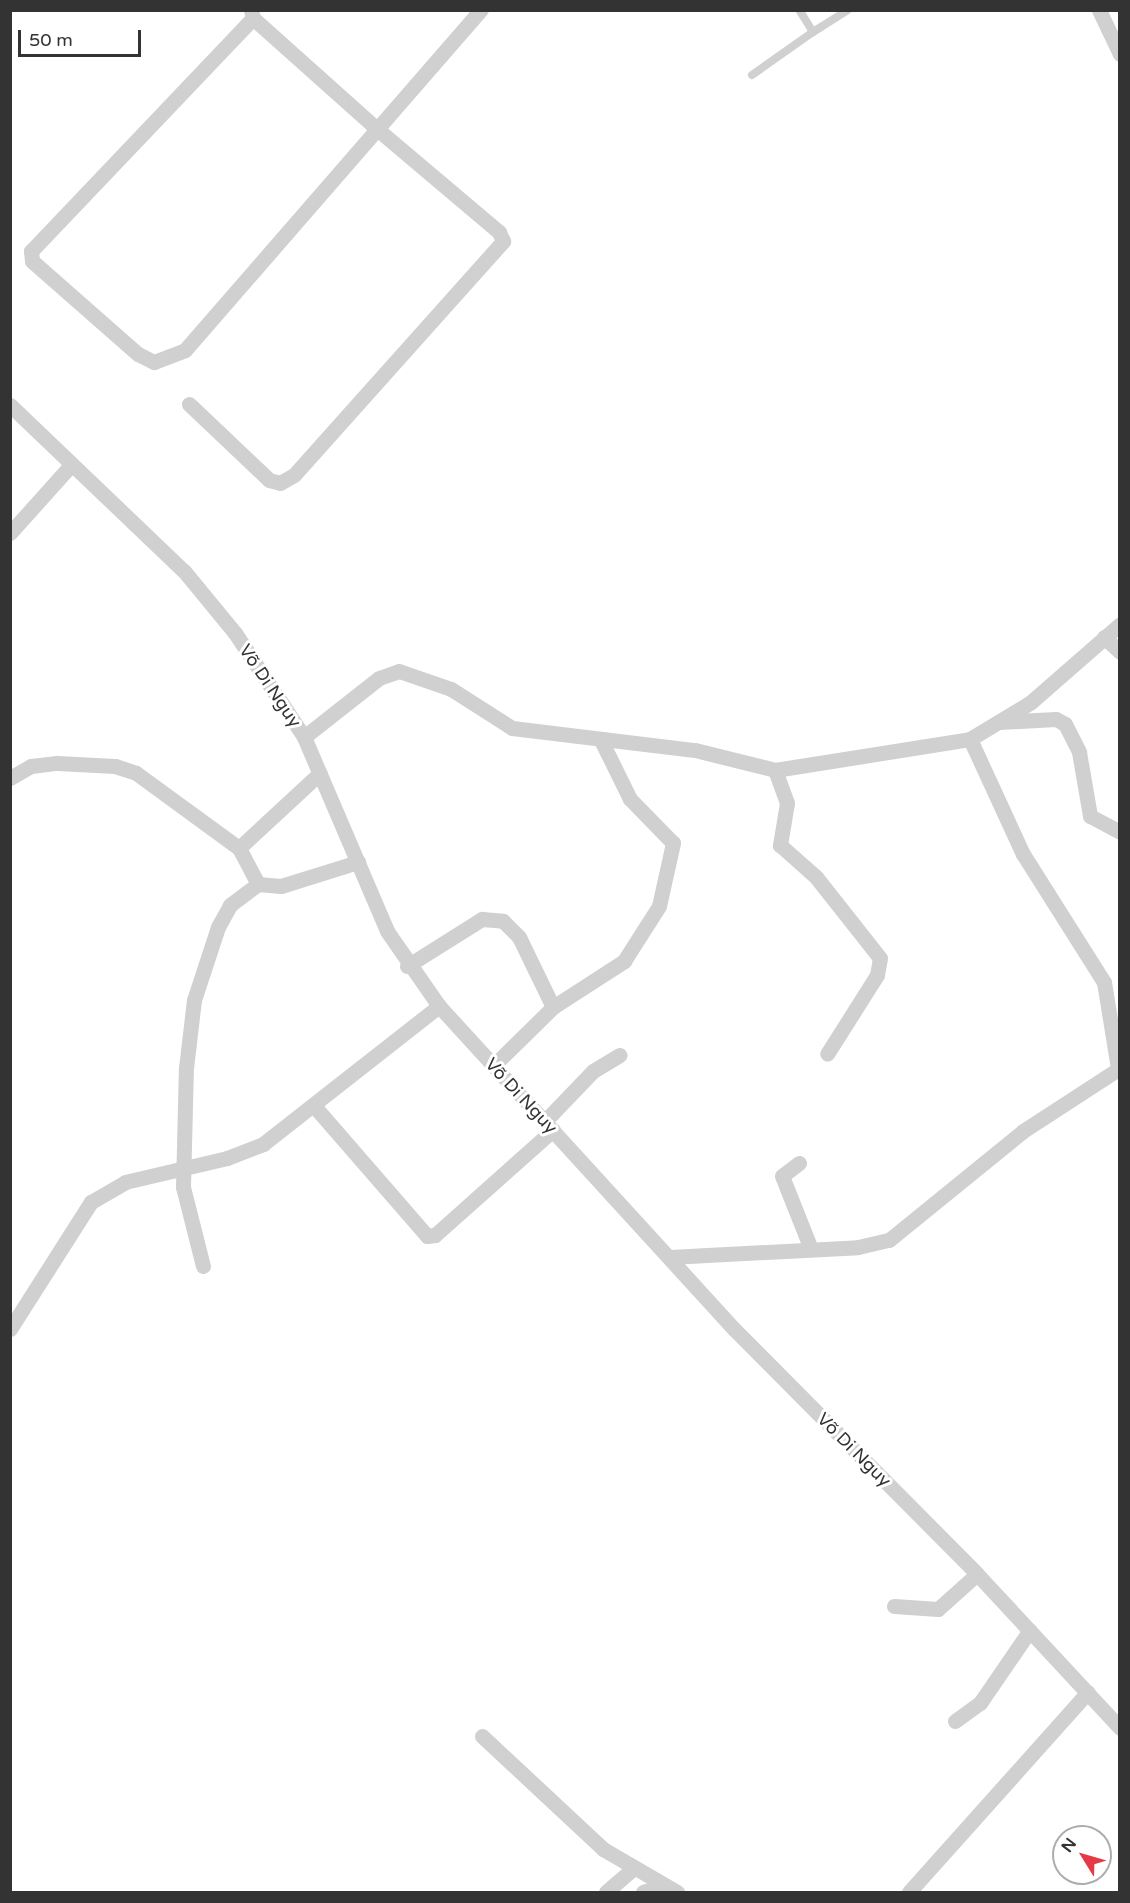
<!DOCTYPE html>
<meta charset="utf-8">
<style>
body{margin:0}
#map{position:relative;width:1130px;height:1903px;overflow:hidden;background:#fff;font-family:"Varela Round",sans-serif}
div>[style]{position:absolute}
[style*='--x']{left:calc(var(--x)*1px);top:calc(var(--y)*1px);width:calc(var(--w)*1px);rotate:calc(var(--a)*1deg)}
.service>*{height:8px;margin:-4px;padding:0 4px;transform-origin:4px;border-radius:4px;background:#d0d0d0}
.minor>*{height:15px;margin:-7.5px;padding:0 7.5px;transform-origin:7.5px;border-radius:7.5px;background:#d0d0d0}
span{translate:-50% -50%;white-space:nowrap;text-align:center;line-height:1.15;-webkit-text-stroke:6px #fff;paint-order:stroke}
.street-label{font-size:18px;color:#333}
.frame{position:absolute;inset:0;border:12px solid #333;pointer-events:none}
.north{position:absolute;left:1052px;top:1825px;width:60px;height:60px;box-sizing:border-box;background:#fff;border:2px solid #adadad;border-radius:50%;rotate:307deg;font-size:16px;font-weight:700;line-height:24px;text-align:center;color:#333}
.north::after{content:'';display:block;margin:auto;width:21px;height:27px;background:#e63946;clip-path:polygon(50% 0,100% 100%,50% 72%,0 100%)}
.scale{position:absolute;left:18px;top:30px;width:123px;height:27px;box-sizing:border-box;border:3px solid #333;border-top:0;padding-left:8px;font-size:18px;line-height:21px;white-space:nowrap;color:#333;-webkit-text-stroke:4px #fff;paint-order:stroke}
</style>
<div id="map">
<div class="service">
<i style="--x:813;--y:32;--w:41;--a:-32.2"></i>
<i style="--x:752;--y:75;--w:75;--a:-35.2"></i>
<i style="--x:813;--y:32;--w:26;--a:-122"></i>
</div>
<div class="minor">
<i style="--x:1099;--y:10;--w:49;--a:64.5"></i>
<i style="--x:253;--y:18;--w:322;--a:133.6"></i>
<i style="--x:31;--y:251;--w:10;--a:84"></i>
<i style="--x:32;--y:261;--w:141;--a:41.3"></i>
<i style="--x:138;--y:354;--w:18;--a:27"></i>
<i style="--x:154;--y:362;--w:33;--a:-21"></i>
<i style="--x:185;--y:350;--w:451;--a:-49"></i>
<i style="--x:189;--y:404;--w:110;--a:43.5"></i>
<i style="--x:269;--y:480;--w:11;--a:15"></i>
<i style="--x:280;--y:483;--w:16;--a:-30"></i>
<i style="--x:294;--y:475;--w:314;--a:-48.2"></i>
<i style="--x:503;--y:241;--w:10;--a:-114"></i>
<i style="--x:499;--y:232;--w:160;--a:-139.8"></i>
<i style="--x:377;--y:129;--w:166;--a:-138.2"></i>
<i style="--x:253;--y:18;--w:8;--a:-104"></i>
<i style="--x:10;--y:405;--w:240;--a:43.7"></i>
<i style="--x:184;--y:571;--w:80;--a:50.6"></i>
<i style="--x:235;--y:633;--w:125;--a:56.4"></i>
<i style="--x:304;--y:737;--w:211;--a:66.8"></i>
<i style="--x:387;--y:931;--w:91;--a:55.3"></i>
<i style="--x:439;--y:1006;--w:437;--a:47.6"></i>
<i style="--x:734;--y:1329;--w:345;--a:45.2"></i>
<i style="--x:977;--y:1574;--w:210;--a:47.1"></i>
<i style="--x:10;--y:533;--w:91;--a:-48.1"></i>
<i style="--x:1104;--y:637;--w:22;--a:43"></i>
<i style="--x:999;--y:722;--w:57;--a:-3"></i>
<i style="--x:1056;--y:719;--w:10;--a:29"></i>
<i style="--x:1065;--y:724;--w:31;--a:63"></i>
<i style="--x:1079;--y:752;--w:65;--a:80.2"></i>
<i style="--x:1090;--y:816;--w:34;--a:28"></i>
<i style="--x:304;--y:737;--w:95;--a:-38.2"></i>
<i style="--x:379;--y:678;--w:21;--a:-19"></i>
<i style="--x:399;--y:671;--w:55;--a:19.1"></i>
<i style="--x:451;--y:689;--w:72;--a:32.6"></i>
<i style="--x:512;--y:728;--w:184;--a:6.9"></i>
<i style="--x:695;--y:750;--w:82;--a:14"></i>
<i style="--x:775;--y:770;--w:197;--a:-9"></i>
<i style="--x:970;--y:739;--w:71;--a:-31.2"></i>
<i style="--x:1031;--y:702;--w:118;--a:-41.2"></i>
<i style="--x:970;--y:739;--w:127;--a:65.3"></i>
<i style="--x:1023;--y:854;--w:151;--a:57.7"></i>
<i style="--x:1104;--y:982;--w:87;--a:80.8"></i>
<i style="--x:775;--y:770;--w:35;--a:70"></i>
<i style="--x:787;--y:803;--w:43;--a:99.5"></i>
<i style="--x:780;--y:845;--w:48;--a:41.6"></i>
<i style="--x:816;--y:877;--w:103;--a:51.7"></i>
<i style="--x:880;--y:958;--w:17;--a:100"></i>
<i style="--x:877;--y:975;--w:93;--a:122.3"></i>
<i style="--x:10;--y:778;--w:24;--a:-30"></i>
<i style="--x:31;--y:766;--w:26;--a:-7"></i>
<i style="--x:57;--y:763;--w:58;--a:3"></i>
<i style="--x:115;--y:766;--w:22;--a:18"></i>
<i style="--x:136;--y:773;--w:127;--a:36.1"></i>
<i style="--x:239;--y:848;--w:41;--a:62.2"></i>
<i style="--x:239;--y:848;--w:110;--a:-42.8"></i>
<i style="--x:407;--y:966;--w:89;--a:-32.1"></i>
<i style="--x:482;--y:919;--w:21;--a:5"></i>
<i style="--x:503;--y:921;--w:23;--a:45"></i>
<i style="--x:519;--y:937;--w:78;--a:64.1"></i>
<i style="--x:493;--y:1066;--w:84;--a:-44.5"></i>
<i style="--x:553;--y:1007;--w:85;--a:-32.9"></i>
<i style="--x:624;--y:961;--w:65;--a:-57.5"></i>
<i style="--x:659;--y:906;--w:65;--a:-77.5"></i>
<i style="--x:673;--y:843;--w:62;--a:-134.3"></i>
<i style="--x:630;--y:799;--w:64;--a:-116.2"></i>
<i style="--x:315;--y:1107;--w:171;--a:49"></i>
<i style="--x:427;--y:1236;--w:8;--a:-7"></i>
<i style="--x:435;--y:1235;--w:158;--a:-41.7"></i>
<i style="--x:545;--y:1121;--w:69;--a:-46.2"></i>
<i style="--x:593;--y:1071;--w:31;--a:-31"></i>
<i style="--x:799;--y:1163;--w:21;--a:143"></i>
<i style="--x:782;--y:1176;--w:79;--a:68.3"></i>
<i style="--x:670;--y:1257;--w:188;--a:-3"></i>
<i style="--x:858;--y:1247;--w:32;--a:-13"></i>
<i style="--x:889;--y:1240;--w:173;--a:-39.1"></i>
<i style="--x:1023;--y:1131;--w:116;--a:-33"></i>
<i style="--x:203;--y:1266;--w:81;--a:-104.2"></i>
<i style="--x:183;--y:1187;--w:119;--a:-88.6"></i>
<i style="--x:186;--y:1068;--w:68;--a:-83.3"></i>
<i style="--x:194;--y:1000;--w:77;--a:-71.8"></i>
<i style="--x:218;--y:927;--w:25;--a:-61"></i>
<i style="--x:230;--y:905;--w:35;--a:-37"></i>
<i style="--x:258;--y:884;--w:23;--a:5"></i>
<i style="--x:281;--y:886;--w:81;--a:-17.3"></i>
<i style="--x:10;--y:1329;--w:151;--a:-57.5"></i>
<i style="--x:91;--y:1202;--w:39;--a:-30"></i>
<i style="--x:125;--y:1182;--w:105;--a:-13.2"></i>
<i style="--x:227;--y:1158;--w:39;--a:-21"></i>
<i style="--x:263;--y:1144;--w:224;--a:-38.1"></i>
<i style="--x:894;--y:1606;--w:44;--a:3.9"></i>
<i style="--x:938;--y:1609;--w:52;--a:-41.9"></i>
<i style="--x:955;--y:1721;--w:31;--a:-36"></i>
<i style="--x:980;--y:1703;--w:88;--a:-55.6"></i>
<i style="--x:482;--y:1736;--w:166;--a:43"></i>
<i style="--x:603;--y:1849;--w:86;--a:30.2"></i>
<i style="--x:606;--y:1892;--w:35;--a:-41"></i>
<i style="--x:643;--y:1892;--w:22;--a:-18"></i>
<i style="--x:909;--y:1892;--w:268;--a:-48.2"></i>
</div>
<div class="street-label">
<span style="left:270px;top:686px;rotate:56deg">Võ Di Nguy</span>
<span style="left:521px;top:1096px;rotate:47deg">Võ Di Nguy</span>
<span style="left:854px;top:1450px;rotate:45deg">Võ Di Nguy</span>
</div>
<div class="frame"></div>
<div class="north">N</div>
<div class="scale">50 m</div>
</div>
